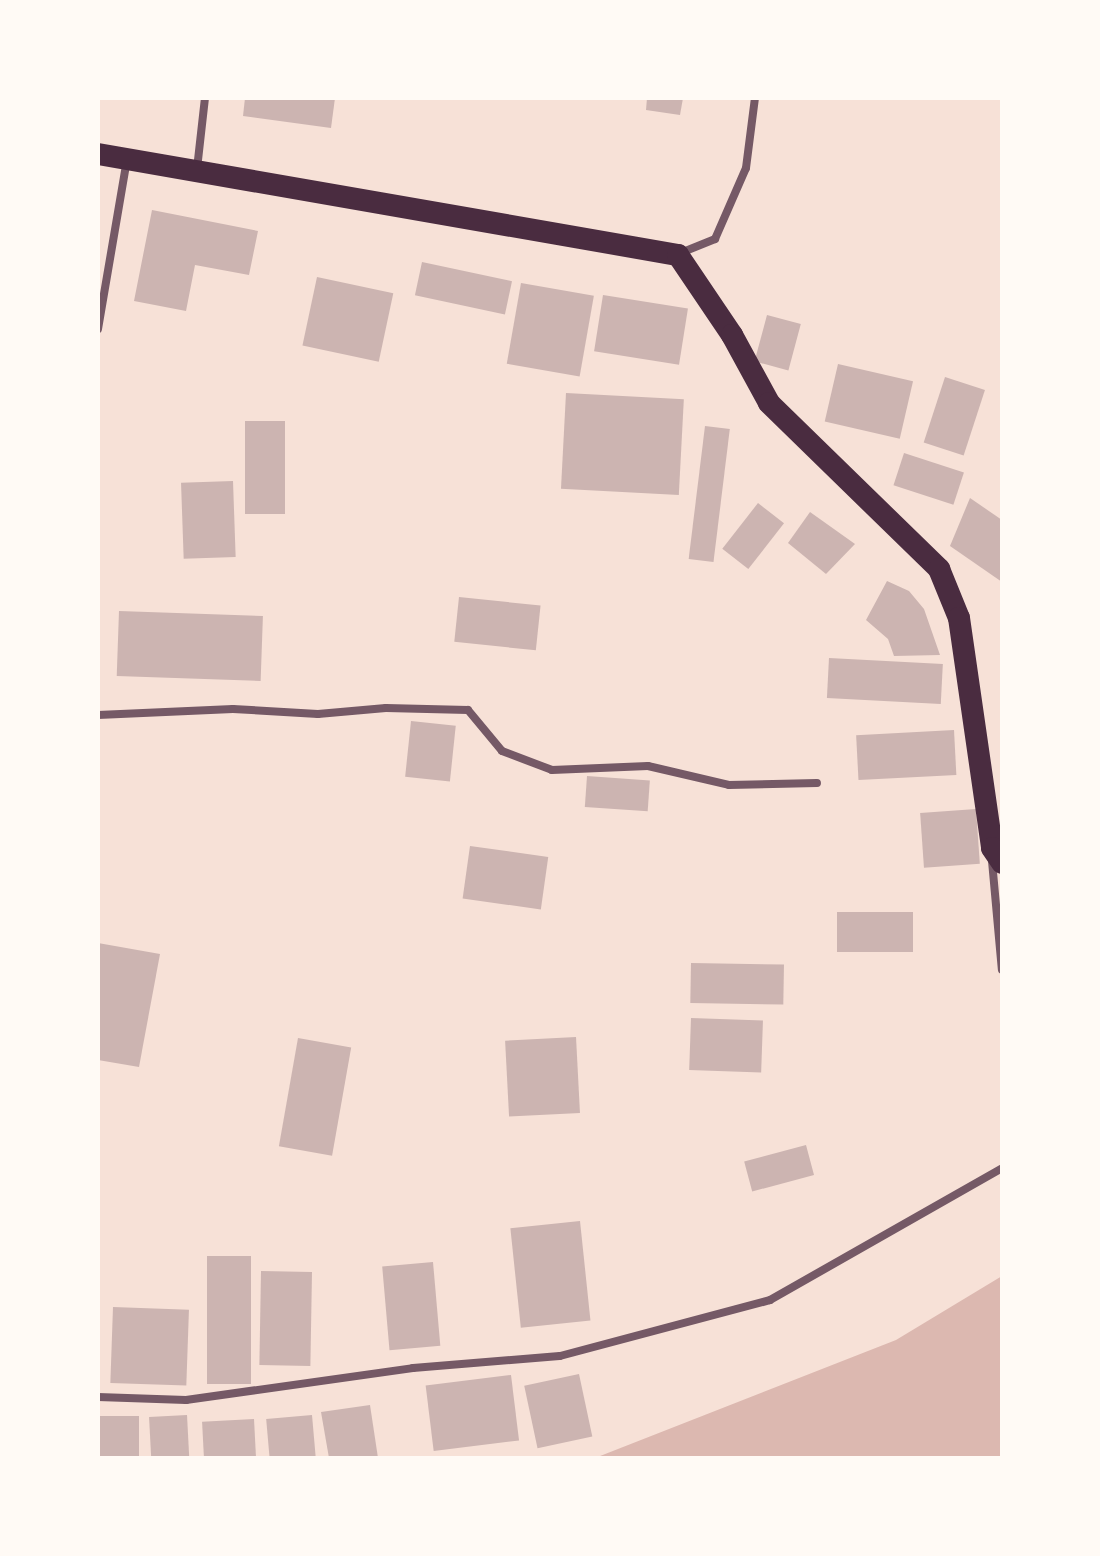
<!DOCTYPE html>
<style>
body{margin:0}
#map{position:relative;width:1100px;height:1556px;overflow:hidden;background:#f7e1d7;font-family:Roboto,sans-serif}
div>[style]{position:absolute}
[style*='--x']{left:calc(var(--x)*1px);top:calc(var(--y)*1px);width:calc(var(--w)*1px);rotate:calc(var(--a)*1deg)}
.water>*{inset:0;background:#dcb8b0}
.building>*{inset:0;background:#ccb4b1;transform-origin:0 0}
.minor>*{height:8px;margin:-4px;padding:0 4px;transform-origin:4px;border-radius:4px;background:#755966}
.trunk>*{height:22px;margin:-11px;padding:0 11px;transform-origin:11px;border-radius:11px;background:#4a2c40}
span{translate:-50% -50%;white-space:nowrap;text-align:center;line-height:1.15;-webkit-text-stroke:8px #fffaf5;paint-order:stroke}
.frame{position:absolute;inset:0;border:100px solid #fffaf5;pointer-events:none}
</style>
<div id="map">
<div class="water">
<i style="clip-path:polygon(1002px 1276px,1002px 1458px,595px 1458px,896px 1340px)"></i>
</div>
<div class="building">
<i style="clip-path:polygon(245px 98px,335px 98px,331px 128px,243px 116px)"></i>
<i style="clip-path:polygon(647px 98px,683px 98px,680px 115px,646px 110px)"></i>
<i style="clip-path:polygon(152px 210px,258px 231px,249px 275px,195px 265px,186px 311px,134px 301px)"></i>
<i style="left:422px;top:262px;width:92px;height:34px;rotate:12deg"></i>
<i style="left:317px;top:277px;width:78px;height:70px;rotate:12deg"></i>
<i style="left:521px;top:283px;width:74px;height:82px;rotate:10deg"></i>
<i style="left:603px;top:295px;width:86px;height:57px;rotate:9deg"></i>
<i style="left:767px;top:315px;width:35px;height:48px;rotate:15deg"></i>
<i style="left:838px;top:364px;width:77px;height:59px;rotate:13deg"></i>
<i style="left:945px;top:377px;width:42px;height:69px;rotate:18deg"></i>
<i style="left:566px;top:393px;width:118px;height:96px;rotate:3deg"></i>
<i style="left:245px;top:421px;width:40px;height:93px"></i>
<i style="left:705px;top:426px;width:25px;height:134px;rotate:7deg"></i>
<i style="left:904px;top:453px;width:63px;height:34px;rotate:18deg"></i>
<i style="left:233px;top:481px;width:76px;height:52px;rotate:88deg"></i>
<i style="clip-path:polygon(970px 498px,1002px 520px,1002px 582px,950px 546px)"></i>
<i style="left:758px;top:503px;width:33px;height:58px;rotate:38deg"></i>
<i style="clip-path:polygon(810px 512px,855px 544px,826px 574px,788px 543px)"></i>
<i style="clip-path:polygon(887px 581px,909px 591px,924px 609px,940px 655px,894px 656px,888px 639px,866px 620px)"></i>
<i style="left:459px;top:597px;width:82px;height:45px;rotate:6deg"></i>
<i style="left:119px;top:611px;width:144px;height:65px;rotate:2deg"></i>
<i style="left:829px;top:658px;width:114px;height:40px;rotate:3deg"></i>
<i style="left:411px;top:721px;width:45px;height:56px;rotate:6deg"></i>
<i style="left:954px;top:730px;width:45px;height:98px;rotate:87deg"></i>
<i style="left:587px;top:776px;width:63px;height:31px;rotate:4deg"></i>
<i style="left:976px;top:809px;width:55px;height:56px;rotate:86deg"></i>
<i style="left:470px;top:846px;width:79px;height:53px;rotate:8deg"></i>
<i style="left:913px;top:912px;width:40px;height:76px;rotate:90deg"></i>
<i style="clip-path:polygon(98px 943px,160px 954px,139px 1067px,98px 1060px)"></i>
<i style="left:691px;top:963px;width:93px;height:40px;rotate:1deg"></i>
<i style="left:691px;top:1018px;width:72px;height:52px;rotate:2deg"></i>
<i style="left:576px;top:1037px;width:76px;height:71px;rotate:87deg"></i>
<i style="left:298px;top:1038px;width:54px;height:110px;rotate:10deg"></i>
<i style="left:806px;top:1145px;width:31px;height:64px;rotate:75deg"></i>
<i style="left:580px;top:1221px;width:100px;height:70px;rotate:84deg"></i>
<i style="left:251px;top:1256px;width:128px;height:44px;rotate:90deg"></i>
<i style="left:433px;top:1262px;width:84px;height:51px;rotate:85deg"></i>
<i style="left:312px;top:1272px;width:94px;height:51px;rotate:91deg"></i>
<i style="left:113px;top:1307px;width:76px;height:76px;rotate:2deg"></i>
<i style="left:579px;top:1374px;width:64px;height:56px;rotate:78deg"></i>
<i style="left:511px;top:1375px;width:66px;height:86px;rotate:83deg"></i>
<i style="clip-path:polygon(370px 1405px,378px 1458px,329px 1458px,321px 1412px)"></i>
<i style="left:187px;top:1415px;width:43px;height:38px;rotate:87deg"></i>
<i style="left:312px;top:1415px;width:43px;height:46px;rotate:85deg"></i>
<i style="left:98px;top:1416px;width:41px;height:42px"></i>
<i style="left:254px;top:1419px;width:39px;height:52px;rotate:87deg"></i>
</div>
<div class="minor">
<i style="--x:197;--y:169;--w:71;--a:-83.6"></i>
<i style="--x:678;--y:254;--w:40;--a:-22"></i>
<i style="--x:715;--y:239;--w:77;--a:-66.4"></i>
<i style="--x:746;--y:168;--w:71;--a:-82.7"></i>
<i style="--x:98;--y:329;--w:171;--a:-80.3"></i>
<i style="--x:98;--y:715;--w:135;--a:-2.5"></i>
<i style="--x:233;--y:709;--w:85;--a:3.4"></i>
<i style="--x:318;--y:714;--w:68;--a:-5"></i>
<i style="--x:386;--y:708;--w:82;--a:1.4"></i>
<i style="--x:468;--y:710;--w:53;--a:50.3"></i>
<i style="--x:502;--y:751;--w:53;--a:20.8"></i>
<i style="--x:552;--y:770;--w:96;--a:-2.4"></i>
<i style="--x:648;--y:766;--w:83;--a:13.2"></i>
<i style="--x:729;--y:785;--w:88;--a:-1.3"></i>
<i style="--x:992;--y:861;--w:109;--a:84.8"></i>
<i style="--x:98;--y:1397;--w:88;--a:2"></i>
<i style="--x:186;--y:1400;--w:229;--a:-8"></i>
<i style="--x:413;--y:1368;--w:147;--a:-4.7"></i>
<i style="--x:560;--y:1356;--w:217;--a:-14.9"></i>
<i style="--x:770;--y:1300;--w:267;--a:-29.6"></i>
</div>
<div class="trunk">
<i style="--x:98;--y:154;--w:589;--a:9.88"></i>
<i style="--x:678;--y:255;--w:97;--a:56"></i>
<i style="--x:732;--y:335;--w:77;--a:61.4"></i>
<i style="--x:769;--y:403;--w:238;--a:44.3"></i>
<i style="--x:939;--y:569;--w:53;--a:67.8"></i>
<i style="--x:959;--y:618;--w:232;--a:81.8"></i>
<i style="--x:992;--y:848;--w:18;--a:56"></i>
</div>
<div class="frame"></div>
</div>
